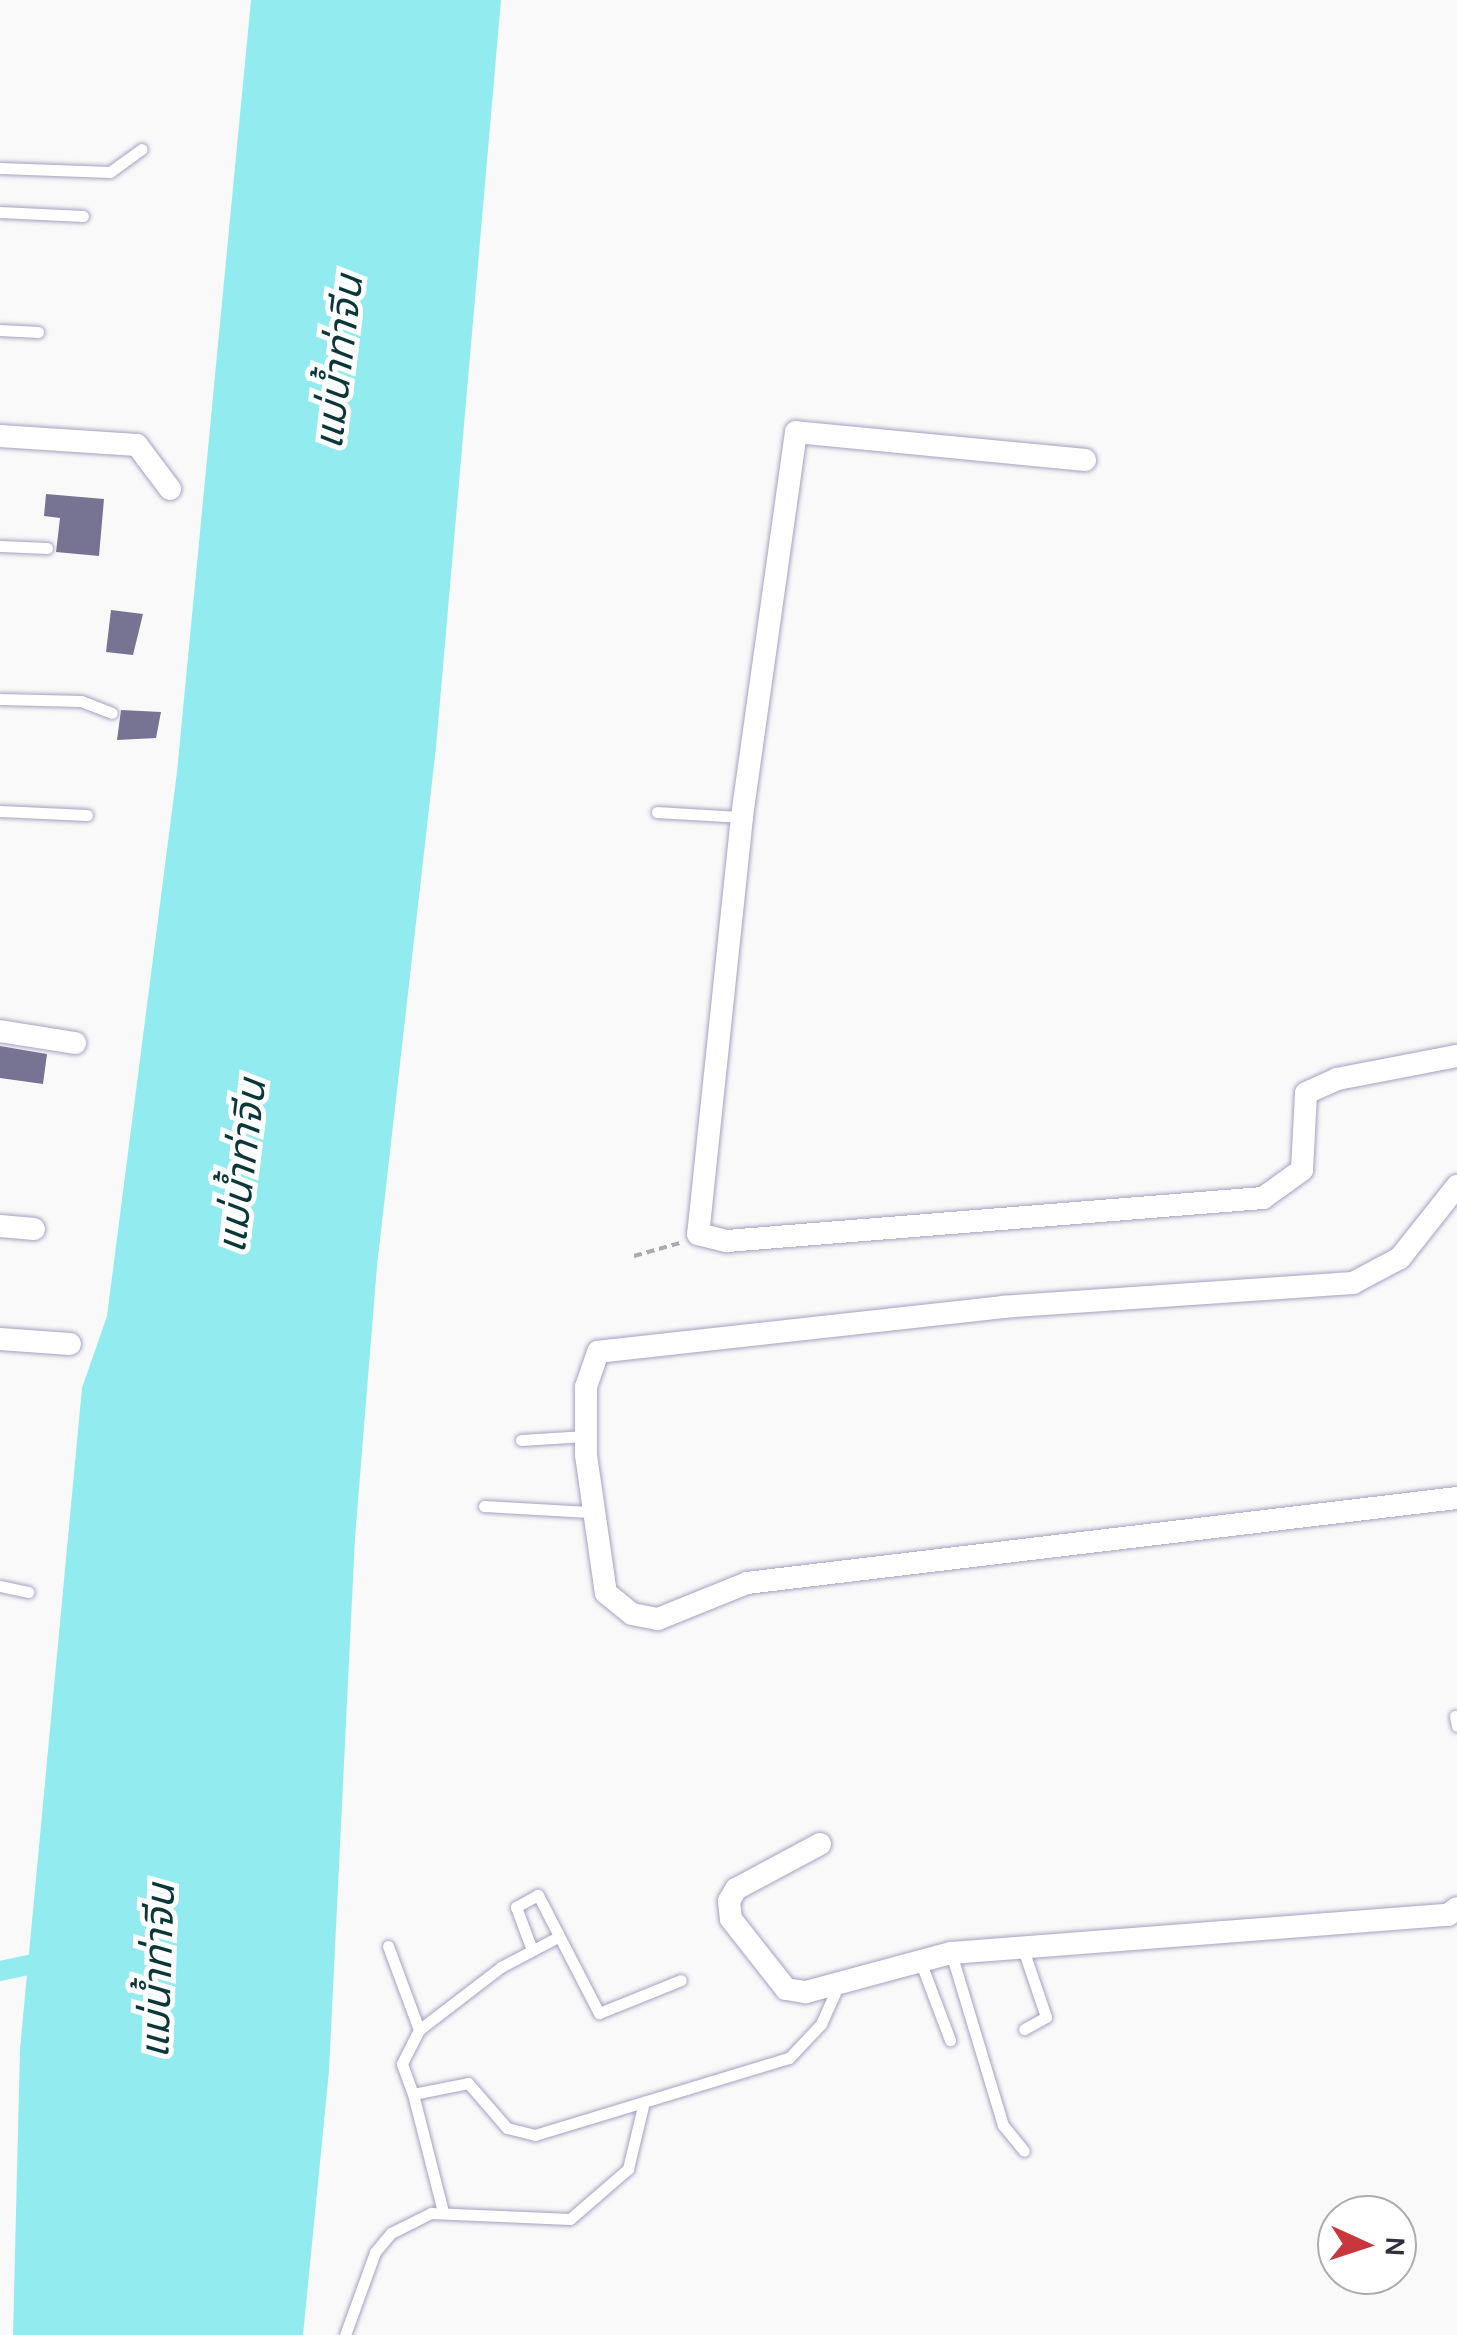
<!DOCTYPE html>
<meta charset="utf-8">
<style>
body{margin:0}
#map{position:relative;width:1457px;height:2335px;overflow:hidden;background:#f9f9f9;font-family:Karla,"Noto Sans Thai",sans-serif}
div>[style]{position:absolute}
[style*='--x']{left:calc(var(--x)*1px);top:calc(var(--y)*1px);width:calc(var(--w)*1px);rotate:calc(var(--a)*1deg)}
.water>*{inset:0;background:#92ebef}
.canal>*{height:20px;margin:-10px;padding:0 10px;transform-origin:10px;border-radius:10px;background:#92ebef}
.building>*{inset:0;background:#777392}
.path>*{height:4px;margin-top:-2px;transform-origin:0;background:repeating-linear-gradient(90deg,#aaaaaf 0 8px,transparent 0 13px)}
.roads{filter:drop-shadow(0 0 2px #a5a1c2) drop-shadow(0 0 2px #a5a1c2)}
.lane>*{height:11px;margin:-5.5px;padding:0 5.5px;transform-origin:5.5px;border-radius:5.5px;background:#fff}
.street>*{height:22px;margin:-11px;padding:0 11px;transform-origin:11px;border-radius:11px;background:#fff}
span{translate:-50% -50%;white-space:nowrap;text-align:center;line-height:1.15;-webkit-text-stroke:10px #fff;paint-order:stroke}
.water-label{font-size:40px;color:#0b3739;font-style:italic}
.north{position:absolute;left:1317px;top:2195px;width:100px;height:100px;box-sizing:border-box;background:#fff;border:2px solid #adacb1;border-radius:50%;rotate:93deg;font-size:28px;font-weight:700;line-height:40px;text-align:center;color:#31303d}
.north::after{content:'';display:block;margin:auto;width:35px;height:45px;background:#c7373d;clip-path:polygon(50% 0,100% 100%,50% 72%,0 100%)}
</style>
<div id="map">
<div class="water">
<i style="clip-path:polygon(251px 0,501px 0,436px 747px,377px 1266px,355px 1538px,329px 2071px,303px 2335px,13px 2335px,20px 2049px,82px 1388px,107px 1316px,177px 772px)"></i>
</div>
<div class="canal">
<i style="--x:0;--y:1971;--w:53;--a:-11.9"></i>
</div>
<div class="building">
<i style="clip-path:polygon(46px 494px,104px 499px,99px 556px,56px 552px,60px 518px,44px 516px)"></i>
<i style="clip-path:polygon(111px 610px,143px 614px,133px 655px,106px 652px)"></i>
<i style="clip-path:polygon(121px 710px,161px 712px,156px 738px,117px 740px)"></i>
<i style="clip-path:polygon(0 1046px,47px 1054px,43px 1084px,0 1078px)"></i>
</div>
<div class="path">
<i style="--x:634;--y:1256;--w:48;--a:-15.8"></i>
</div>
<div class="roads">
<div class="lane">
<i style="--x:0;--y:168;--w:110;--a:2.1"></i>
<i style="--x:110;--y:172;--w:39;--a:-36"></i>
<i style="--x:0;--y:212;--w:83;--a:2.8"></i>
<i style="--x:0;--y:330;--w:38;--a:3"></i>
<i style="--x:0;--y:546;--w:47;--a:2.4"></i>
<i style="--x:0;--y:699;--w:81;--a:1.4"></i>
<i style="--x:81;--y:701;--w:33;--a:21"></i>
<i style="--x:0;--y:811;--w:87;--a:2.6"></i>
<i style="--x:657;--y:812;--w:85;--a:3.4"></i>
<i style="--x:521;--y:1440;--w:65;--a:-3.5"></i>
<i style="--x:484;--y:1506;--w:105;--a:3.3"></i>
<i style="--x:0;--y:1586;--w:29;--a:12"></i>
<i style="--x:1455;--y:1716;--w:10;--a:79"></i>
<i style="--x:556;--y:1938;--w:62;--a:152.2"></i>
<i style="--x:501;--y:1967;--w:103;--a:142.5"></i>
<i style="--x:419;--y:2030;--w:38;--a:117"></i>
<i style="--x:402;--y:2064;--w:32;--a:70"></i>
<i style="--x:413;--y:2094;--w:56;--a:-11.3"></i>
<i style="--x:468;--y:2083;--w:60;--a:49.1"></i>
<i style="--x:507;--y:2128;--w:29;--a:14"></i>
<i style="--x:535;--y:2135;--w:265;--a:-16.9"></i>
<i style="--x:789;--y:2058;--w:47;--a:-46.7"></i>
<i style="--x:821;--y:2024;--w:44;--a:-65.8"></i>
<i style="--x:388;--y:1946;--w:90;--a:69.7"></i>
<i style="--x:1022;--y:1946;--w:75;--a:71.3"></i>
<i style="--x:1046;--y:2017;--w:25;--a:151"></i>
<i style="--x:532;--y:1950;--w:46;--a:-110.4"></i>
<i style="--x:516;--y:1907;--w:25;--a:-29"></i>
<i style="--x:538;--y:1895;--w:133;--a:62.7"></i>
<i style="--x:599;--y:2013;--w:88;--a:-21.9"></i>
<i style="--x:951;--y:1953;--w:180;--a:73.2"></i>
<i style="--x:1003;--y:2125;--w:33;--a:51"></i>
<i style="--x:919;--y:1958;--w:88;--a:69.3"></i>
<i style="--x:413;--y:2094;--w:122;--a:75.7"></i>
<i style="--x:345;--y:2335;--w:88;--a:-70.1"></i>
<i style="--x:375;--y:2252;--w:25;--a:-50"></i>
<i style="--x:391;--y:2233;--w:45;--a:-26.6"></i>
<i style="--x:431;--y:2213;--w:139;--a:2.5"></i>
<i style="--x:570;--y:2219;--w:77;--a:-40.8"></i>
<i style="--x:628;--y:2169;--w:69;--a:-76.6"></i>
</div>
<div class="street">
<i style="--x:0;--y:436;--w:137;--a:3.8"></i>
<i style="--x:137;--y:445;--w:55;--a:53.1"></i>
<i style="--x:1085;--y:460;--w:290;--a:-174.5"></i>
<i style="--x:796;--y:432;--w:389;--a:98"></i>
<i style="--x:742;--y:817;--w:419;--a:96"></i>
<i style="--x:698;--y:1234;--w:30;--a:14"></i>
<i style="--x:727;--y:1241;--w:538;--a:-4.59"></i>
<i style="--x:1263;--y:1198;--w:48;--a:-35.7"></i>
<i style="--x:1302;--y:1170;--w:77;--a:-87"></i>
<i style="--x:1306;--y:1093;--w:34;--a:-24"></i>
<i style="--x:1337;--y:1079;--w:122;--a:-10.9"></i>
<i style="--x:0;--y:1031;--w:76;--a:9.1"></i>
<i style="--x:1457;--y:1186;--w:92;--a:128.4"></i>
<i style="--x:1400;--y:1258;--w:53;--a:152"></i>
<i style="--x:1353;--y:1283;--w:350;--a:176.1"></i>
<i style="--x:1004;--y:1307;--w:408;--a:173.7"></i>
<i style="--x:598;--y:1352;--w:37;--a:109"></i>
<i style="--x:586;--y:1387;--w:68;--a:90"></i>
<i style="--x:586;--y:1455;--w:139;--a:81.8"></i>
<i style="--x:606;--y:1593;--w:33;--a:39"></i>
<i style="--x:632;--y:1614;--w:26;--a:11"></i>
<i style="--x:658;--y:1619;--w:96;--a:-22"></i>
<i style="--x:747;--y:1583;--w:715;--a:-6.83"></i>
<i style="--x:0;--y:1226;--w:34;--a:5"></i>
<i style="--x:0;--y:1339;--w:70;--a:4.1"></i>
<i style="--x:820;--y:1844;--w:95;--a:151.8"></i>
<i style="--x:736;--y:1889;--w:14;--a:120"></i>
<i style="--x:729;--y:1901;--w:18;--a:84"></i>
<i style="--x:731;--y:1919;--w:89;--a:51.8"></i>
<i style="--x:786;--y:1989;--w:20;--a:9"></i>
<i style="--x:806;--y:1992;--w:150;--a:-15.1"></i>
<i style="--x:951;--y:1953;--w:498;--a:-4.4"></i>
<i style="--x:1448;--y:1915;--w:11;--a:-38"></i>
</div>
</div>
<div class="water-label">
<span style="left:339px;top:362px;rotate:-83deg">แม่น้ำท่าจีน</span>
<span style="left:242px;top:1166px;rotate:-83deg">แม่น้ำท่าจีน</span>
<span style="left:158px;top:1971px;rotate:-88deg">แม่น้ำท่าจีน</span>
</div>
<div class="north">N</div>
</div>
